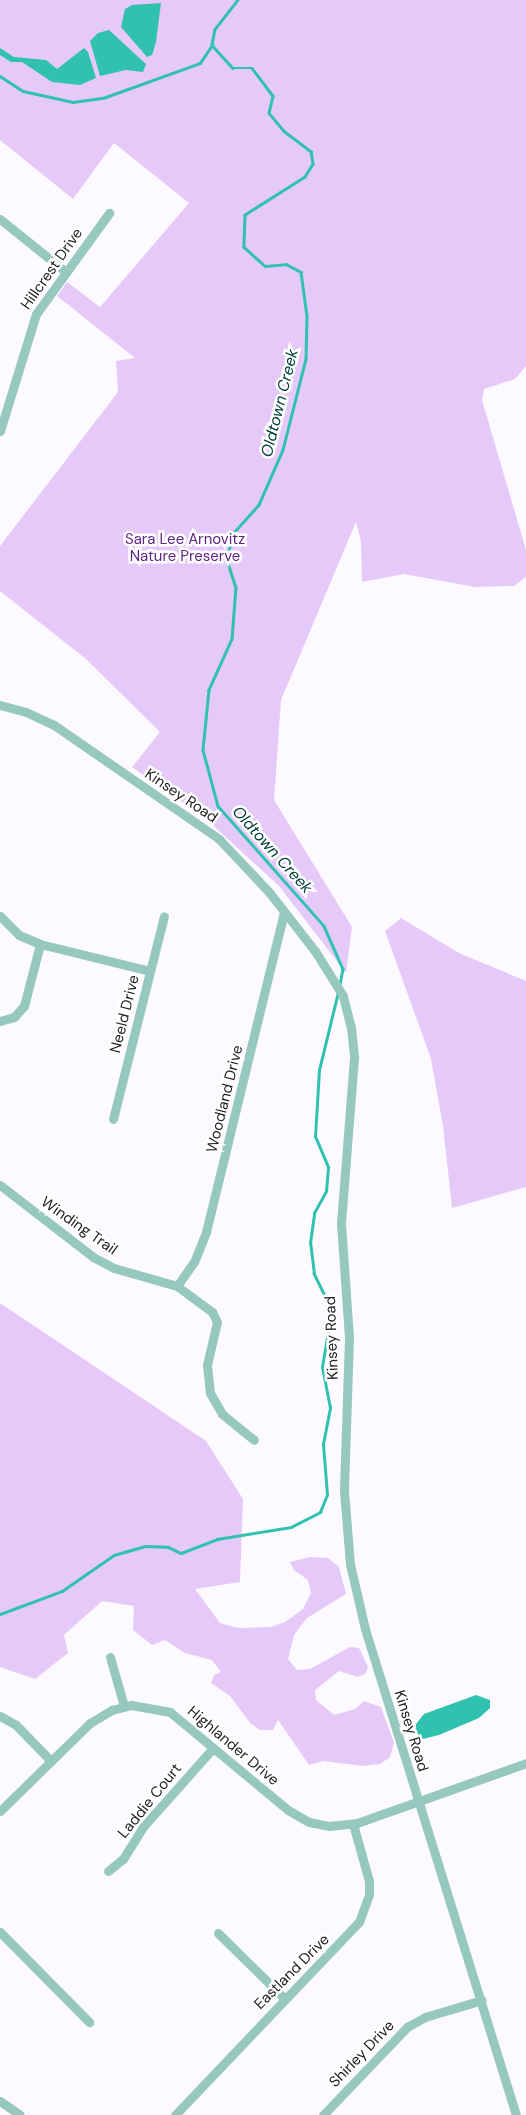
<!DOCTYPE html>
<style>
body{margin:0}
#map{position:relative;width:526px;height:2115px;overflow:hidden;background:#fdfaff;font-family:"DM Sans",sans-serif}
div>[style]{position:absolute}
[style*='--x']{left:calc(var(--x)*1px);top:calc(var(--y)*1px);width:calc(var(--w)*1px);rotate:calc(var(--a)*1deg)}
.green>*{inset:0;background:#e5caf9}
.water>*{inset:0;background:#31c1af}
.stream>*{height:2.5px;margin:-1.25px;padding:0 1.25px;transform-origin:1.25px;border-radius:1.25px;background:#31c1af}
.minor>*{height:9px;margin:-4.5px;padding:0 4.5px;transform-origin:4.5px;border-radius:4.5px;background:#96c8bf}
span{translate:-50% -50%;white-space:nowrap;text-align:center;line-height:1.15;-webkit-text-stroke:5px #fff;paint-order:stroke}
.street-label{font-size:15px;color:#1e1c20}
.park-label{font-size:15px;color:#5e247f}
.water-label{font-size:16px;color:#004039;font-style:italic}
</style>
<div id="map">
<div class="green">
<i style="clip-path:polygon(0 0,526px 0,526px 366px,515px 379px,484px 389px,482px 400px,526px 550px,526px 577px,514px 586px,475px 587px,404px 574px,362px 582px,361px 541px,356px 522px,281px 700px,274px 800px,352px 927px,346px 973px,279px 886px,206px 819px,132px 767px,160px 732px,86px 659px,0 591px,0 546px,118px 392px,116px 361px,135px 358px,57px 296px,67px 282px,100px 307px,189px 203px,114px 143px,73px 199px,0 140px)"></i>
<i style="clip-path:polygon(401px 918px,459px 953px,526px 981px,526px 1187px,452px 1208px,443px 1126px,431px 1059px,385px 931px)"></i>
<i style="clip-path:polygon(0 1303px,206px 1441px,243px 1499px,240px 1582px,195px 1589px,220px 1623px,238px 1628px,271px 1627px,285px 1622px,303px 1609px,311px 1593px,308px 1580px,294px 1570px,290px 1562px,310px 1557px,328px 1558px,339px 1567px,346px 1594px,307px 1618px,294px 1635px,288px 1659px,297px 1670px,310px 1669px,350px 1647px,359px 1648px,368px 1667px,365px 1674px,358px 1677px,339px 1671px,315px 1690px,316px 1700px,334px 1715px,355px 1709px,364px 1701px,381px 1707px,394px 1743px,390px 1757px,380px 1764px,363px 1766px,323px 1761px,309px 1765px,278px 1720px,273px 1730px,260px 1730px,251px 1724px,230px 1696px,211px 1683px,214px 1675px,221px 1672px,212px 1660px,185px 1653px,165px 1640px,152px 1645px,133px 1630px,134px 1606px,102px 1601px,64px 1635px,68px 1653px,35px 1679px,0 1667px)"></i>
</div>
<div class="water">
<i style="clip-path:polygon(161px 3px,156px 42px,152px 55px,147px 57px,121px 27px,125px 9px,132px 5px)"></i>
<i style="clip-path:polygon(109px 30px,146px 64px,143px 72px,126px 70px,100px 76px,90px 41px,98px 33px)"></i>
<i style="clip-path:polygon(0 48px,14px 57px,46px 60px,57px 69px,84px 48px,88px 52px,96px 78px,80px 85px,52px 82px,22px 62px,11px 62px,0 55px)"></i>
<i style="clip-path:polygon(476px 1695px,490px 1700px,490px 1708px,479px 1718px,439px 1735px,423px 1739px,415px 1734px,416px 1724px,424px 1714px)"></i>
</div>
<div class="stream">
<i style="--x:238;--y:0;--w:37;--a:128"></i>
<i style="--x:215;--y:29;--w:16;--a:101"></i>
<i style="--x:212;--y:45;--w:31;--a:48"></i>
<i style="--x:233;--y:68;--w:19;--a:0"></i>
<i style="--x:252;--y:68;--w:35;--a:53"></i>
<i style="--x:273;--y:96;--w:17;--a:103"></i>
<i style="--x:269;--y:113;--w:23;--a:50"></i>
<i style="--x:284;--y:131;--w:34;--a:37"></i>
<i style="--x:311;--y:151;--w:13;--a:81"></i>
<i style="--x:313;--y:164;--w:15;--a:122"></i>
<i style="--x:305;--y:177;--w:71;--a:147.7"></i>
<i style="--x:245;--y:215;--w:32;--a:92"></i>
<i style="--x:244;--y:247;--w:28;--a:42"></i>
<i style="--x:265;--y:266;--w:21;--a:-5"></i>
<i style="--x:286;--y:264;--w:17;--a:28"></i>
<i style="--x:301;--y:272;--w:44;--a:82.2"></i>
<i style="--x:307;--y:316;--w:43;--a:91.3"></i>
<i style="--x:306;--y:359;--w:94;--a:104.2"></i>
<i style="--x:283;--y:450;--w:60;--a:113.6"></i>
<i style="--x:259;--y:505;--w:39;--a:132"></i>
<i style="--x:233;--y:534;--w:27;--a:103"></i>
<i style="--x:227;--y:560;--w:28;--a:72"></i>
<i style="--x:236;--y:587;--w:52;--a:94.4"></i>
<i style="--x:232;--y:639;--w:56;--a:114.3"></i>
<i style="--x:209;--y:690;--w:60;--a:95.7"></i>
<i style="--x:203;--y:750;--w:58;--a:75"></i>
<i style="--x:218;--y:806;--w:160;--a:48.5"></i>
<i style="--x:324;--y:926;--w:47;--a:66.2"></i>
<i style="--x:343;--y:969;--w:15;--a:101"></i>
<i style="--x:0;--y:76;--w:27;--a:33"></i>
<i style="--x:23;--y:91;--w:51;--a:12.4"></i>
<i style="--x:73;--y:102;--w:30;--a:-8"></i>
<i style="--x:103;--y:98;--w:103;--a:-19.8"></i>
<i style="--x:200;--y:63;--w:22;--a:-56"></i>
<i style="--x:0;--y:1614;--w:66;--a:-20.4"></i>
<i style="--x:62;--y:1591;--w:63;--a:-34.7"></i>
<i style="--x:114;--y:1555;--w:32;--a:-16"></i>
<i style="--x:145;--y:1546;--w:23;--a:2"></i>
<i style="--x:168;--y:1547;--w:14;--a:25"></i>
<i style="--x:181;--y:1553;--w:39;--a:-21"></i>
<i style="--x:217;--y:1539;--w:75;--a:-9.2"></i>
<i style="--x:291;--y:1527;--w:33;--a:-27"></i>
<i style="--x:320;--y:1512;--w:18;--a:-68"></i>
<i style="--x:327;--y:1495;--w:51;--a:-94.5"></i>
<i style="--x:323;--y:1444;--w:37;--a:-79"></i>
<i style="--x:330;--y:1408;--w:42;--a:-101"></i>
<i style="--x:322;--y:1367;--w:49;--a:-80.5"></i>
<i style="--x:330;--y:1319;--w:20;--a:-101"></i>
<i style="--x:326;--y:1299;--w:28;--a:-116"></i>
<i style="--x:314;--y:1274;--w:31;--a:-97"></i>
<i style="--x:310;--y:1243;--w:30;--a:-82"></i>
<i style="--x:314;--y:1213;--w:25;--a:-61"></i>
<i style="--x:326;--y:1191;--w:24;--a:-85"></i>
<i style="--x:328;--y:1167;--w:33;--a:-113"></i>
<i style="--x:315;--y:1137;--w:67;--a:-86.6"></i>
<i style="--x:319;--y:1070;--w:80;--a:-76.3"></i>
</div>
<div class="minor">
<i style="--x:0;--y:219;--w:85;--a:38.8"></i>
<i style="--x:0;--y:431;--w:122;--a:-72.9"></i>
<i style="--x:36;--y:314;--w:125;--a:-54.1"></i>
<i style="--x:0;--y:705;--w:27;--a:15"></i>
<i style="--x:26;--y:712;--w:31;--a:25"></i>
<i style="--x:54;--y:725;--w:201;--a:34.6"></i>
<i style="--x:219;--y:839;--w:73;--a:46.7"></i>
<i style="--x:269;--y:892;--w:75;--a:52.1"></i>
<i style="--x:315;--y:951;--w:53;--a:58.1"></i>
<i style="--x:343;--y:996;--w:32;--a:76"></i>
<i style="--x:351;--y:1027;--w:31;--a:84"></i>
<i style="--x:354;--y:1058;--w:166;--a:94.5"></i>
<i style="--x:341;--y:1223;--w:115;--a:86"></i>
<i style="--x:349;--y:1338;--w:153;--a:91.9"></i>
<i style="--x:344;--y:1491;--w:73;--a:85.3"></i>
<i style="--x:350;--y:1564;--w:67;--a:77"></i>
<i style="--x:365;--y:1629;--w:509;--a:72.74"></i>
<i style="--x:0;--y:916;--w:27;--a:45"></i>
<i style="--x:19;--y:935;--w:23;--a:23"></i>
<i style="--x:40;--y:944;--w:113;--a:13.8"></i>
<i style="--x:0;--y:1021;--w:15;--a:-16"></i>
<i style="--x:14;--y:1017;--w:15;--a:-48"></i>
<i style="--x:24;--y:1006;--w:64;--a:-75.5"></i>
<i style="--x:113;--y:1119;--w:209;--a:-75.9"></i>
<i style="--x:0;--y:1185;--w:118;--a:37.7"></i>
<i style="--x:93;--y:1257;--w:24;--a:28"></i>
<i style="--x:114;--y:1268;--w:66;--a:15.9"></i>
<i style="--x:177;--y:1286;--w:44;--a:36.6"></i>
<i style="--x:212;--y:1312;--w:11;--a:63"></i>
<i style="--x:217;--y:1322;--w:44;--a:103.1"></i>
<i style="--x:207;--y:1365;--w:28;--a:84"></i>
<i style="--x:210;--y:1393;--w:24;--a:60"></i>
<i style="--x:222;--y:1414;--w:41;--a:39.1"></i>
<i style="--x:177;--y:1286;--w:29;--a:-55"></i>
<i style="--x:194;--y:1262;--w:32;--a:-68"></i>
<i style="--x:206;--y:1232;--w:329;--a:-76.3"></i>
<i style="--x:110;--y:1657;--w:51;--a:74.1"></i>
<i style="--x:0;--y:1716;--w:18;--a:29"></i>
<i style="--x:16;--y:1725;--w:50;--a:45.8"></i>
<i style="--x:0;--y:1811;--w:126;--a:-44.4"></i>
<i style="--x:90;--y:1723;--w:26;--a:-31"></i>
<i style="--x:112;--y:1710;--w:20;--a:-15"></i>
<i style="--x:131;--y:1705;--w:40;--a:10"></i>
<i style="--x:170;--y:1712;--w:153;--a:39.7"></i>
<i style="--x:288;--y:1810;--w:24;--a:30"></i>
<i style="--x:309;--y:1822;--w:20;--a:11"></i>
<i style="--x:329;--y:1826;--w:28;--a:-6"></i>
<i style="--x:357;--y:1823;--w:179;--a:-19.5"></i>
<i style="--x:108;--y:1871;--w:19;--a:-39"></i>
<i style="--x:123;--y:1859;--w:36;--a:-58"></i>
<i style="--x:142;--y:1828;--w:107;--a:-48.4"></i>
<i style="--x:0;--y:1932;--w:127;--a:45.3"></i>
<i style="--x:218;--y:1933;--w:93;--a:44.6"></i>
<i style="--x:0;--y:2101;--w:24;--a:35"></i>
<i style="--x:175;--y:2115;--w:267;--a:-46.4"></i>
<i style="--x:359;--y:1922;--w:30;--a:-70"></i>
<i style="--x:369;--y:1894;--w:13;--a:-90"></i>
<i style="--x:369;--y:1881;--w:59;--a:-105.7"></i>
<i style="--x:323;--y:2115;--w:122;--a:-46.3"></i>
<i style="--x:407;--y:2027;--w:21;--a:-29"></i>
<i style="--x:425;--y:2017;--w:59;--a:-16.6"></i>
</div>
<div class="street-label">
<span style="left:52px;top:269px;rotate:-55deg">Hillcrest Drive</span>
<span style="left:181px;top:796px;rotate:34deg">Kinsey Road</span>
<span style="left:125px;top:1014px;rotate:-76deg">Neeld Drive</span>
<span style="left:225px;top:1099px;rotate:-76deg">Woodland Drive</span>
<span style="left:79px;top:1226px;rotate:35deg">Winding Trail</span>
<span style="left:332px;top:1338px;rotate:-92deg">Kinsey Road</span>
<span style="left:411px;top:1731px;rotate:73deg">Kinsey Road</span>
<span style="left:233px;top:1746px;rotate:40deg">Highlander Drive</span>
<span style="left:150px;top:1801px;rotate:-51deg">Laddie Court</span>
<span style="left:292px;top:1972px;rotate:-45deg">Eastland Drive</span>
<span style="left:362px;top:2054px;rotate:-46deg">Shirley Drive</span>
</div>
<div class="park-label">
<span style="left:185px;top:548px">Sara Lee Arnovitz<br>Nature Preserve</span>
</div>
<div class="water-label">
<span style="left:280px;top:403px;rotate:-76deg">Oldtown Creek</span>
<span style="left:272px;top:850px;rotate:48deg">Oldtown Creek</span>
</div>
</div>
